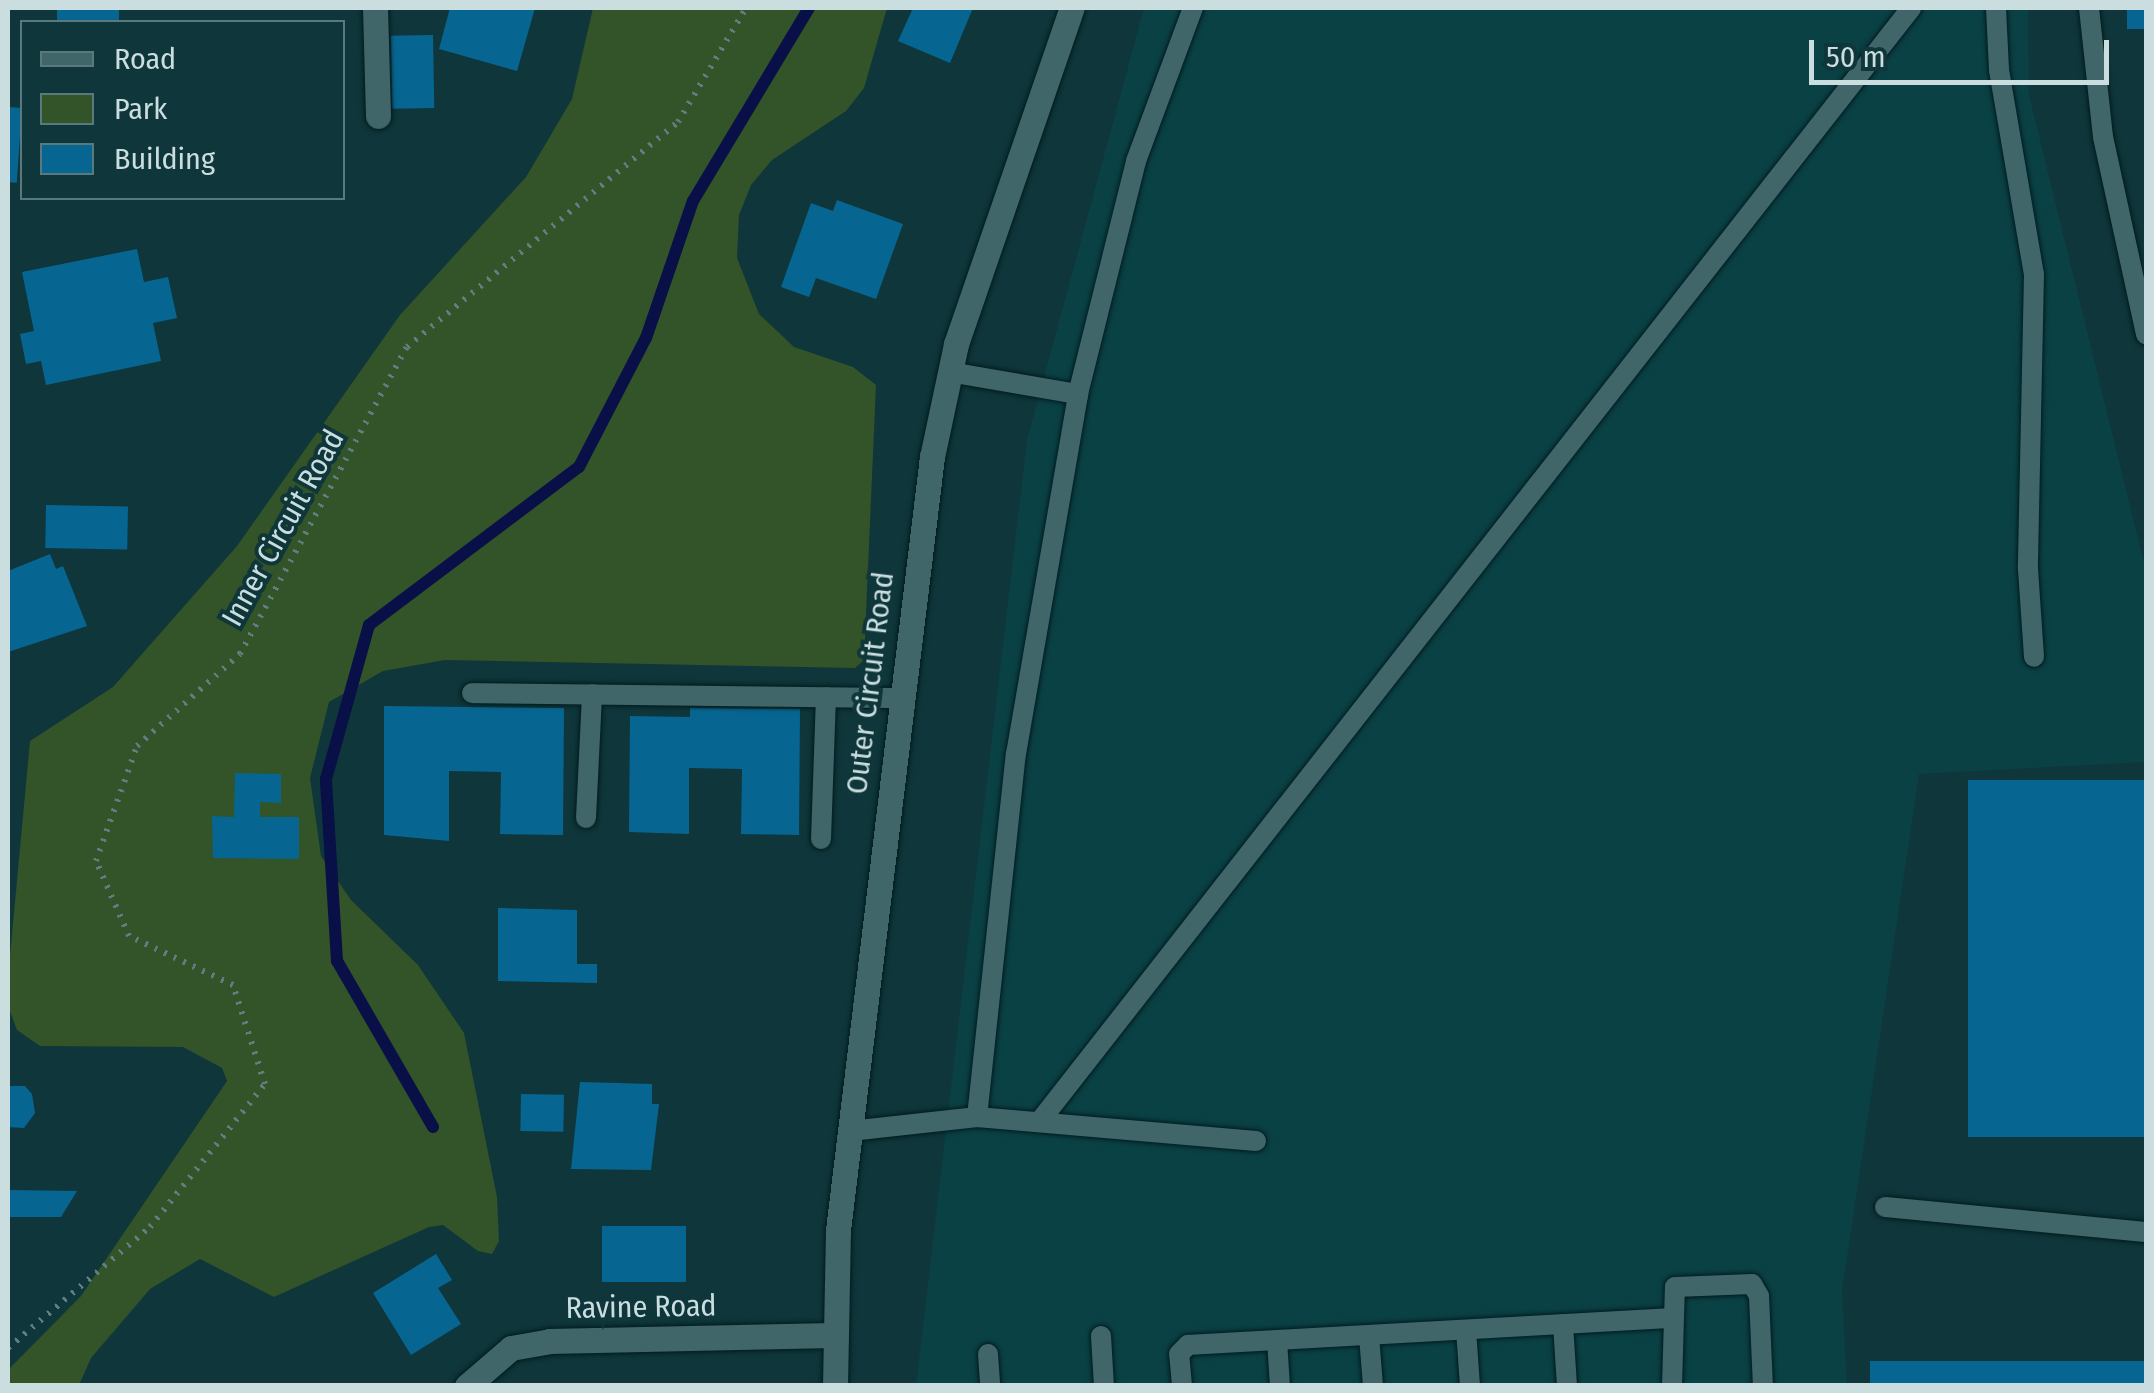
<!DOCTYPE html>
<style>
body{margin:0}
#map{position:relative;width:2154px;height:1393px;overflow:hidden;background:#0f363a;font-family:"Fira Sans Condensed",sans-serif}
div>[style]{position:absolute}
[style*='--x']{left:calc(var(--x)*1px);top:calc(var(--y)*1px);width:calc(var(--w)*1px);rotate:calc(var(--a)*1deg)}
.built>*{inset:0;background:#0a4145}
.green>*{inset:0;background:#335328}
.stream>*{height:12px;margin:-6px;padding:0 6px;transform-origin:6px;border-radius:6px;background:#090f47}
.building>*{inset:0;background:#076691;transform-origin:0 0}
.path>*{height:6px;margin-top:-3px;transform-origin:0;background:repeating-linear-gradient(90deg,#5f7e81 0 2.5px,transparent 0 10.5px)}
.roads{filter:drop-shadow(0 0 2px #001c1f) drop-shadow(0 0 2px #001c1f)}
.lane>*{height:20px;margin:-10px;padding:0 10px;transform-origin:10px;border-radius:10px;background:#40666a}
.street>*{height:25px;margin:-12.5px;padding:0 12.5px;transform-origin:12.5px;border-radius:12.5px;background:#40666a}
span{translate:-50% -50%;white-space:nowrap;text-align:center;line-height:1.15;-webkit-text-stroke:8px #0f363a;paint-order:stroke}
.street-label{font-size:30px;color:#cadee0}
.frame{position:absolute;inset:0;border:10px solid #cadee0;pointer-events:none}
.legend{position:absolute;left:20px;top:20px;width:325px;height:180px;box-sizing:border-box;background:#0f363a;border:2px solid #5a797c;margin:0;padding:12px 18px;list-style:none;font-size:30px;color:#cadee0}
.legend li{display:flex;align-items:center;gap:20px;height:50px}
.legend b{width:50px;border:2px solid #5a797c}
.scale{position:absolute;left:1809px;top:40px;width:300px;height:45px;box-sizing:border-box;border:5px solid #cadee0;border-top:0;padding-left:12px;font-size:30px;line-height:35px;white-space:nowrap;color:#cadee0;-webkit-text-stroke:8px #0f363a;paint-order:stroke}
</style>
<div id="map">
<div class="built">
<i style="clip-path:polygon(1144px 8px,2028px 8px,2029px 95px,2146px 571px,2146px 762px,1919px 774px,1842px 1291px,1847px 1385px,916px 1386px,1027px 440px)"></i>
</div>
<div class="green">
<i style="clip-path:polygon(593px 8px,887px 8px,864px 88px,846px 111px,772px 160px,751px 185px,739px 215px,737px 258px,759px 314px,794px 347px,853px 367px,876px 385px,864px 660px,855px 668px,445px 660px,383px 671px,329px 702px,310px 778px,321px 856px,351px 900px,418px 965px,464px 1033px,497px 1197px,499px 1241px,492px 1254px,478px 1251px,443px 1225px,429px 1227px,274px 1297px,200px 1259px,150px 1289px,91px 1358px,79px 1385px,8px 1386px,8px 1370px,81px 1296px,227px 1081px,222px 1068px,183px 1047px,40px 1046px,17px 1030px,8px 1006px,8px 977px,30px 741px,113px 687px,237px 546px,400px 315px,526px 177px,572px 99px)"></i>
</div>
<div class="stream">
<i style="--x:433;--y:1127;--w:192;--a:-120"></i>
<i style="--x:337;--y:961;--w:182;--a:-93.5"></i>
<i style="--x:326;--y:779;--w:160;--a:-74.4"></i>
<i style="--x:369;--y:625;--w:263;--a:-37"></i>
<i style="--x:579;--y:467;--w:145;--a:-62.6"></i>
<i style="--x:646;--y:338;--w:145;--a:-71.1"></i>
<i style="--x:693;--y:201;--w:225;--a:-59"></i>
</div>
<div class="building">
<i style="left:57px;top:8px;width:62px;height:14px"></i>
<i style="clip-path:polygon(450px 8px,535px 8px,517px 71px,439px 49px)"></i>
<i style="clip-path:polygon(913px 8px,973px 8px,950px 63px,898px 41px)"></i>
<i style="left:2127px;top:8px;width:19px;height:21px"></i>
<i style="left:433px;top:35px;width:73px;height:42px;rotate:89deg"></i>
<i style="left:8px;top:107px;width:14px;height:75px;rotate:4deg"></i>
<i style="clip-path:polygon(837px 200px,903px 224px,876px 299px,816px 278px,809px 297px,781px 287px,811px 203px,833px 211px)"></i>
<i style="clip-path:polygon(137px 249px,144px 282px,168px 277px,177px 318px,153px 323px,161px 361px,46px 385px,41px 361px,26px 364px,20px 334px,34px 331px,22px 272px)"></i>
<i style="left:46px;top:505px;width:82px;height:43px;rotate:1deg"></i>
<i style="clip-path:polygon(50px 554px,56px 569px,63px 566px,87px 626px,8px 652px,8px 571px)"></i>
<i style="clip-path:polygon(384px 706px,564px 708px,563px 835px,500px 834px,501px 772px,449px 771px,449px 841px,384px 835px)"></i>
<i style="clip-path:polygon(690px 708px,800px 709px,799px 835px,741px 834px,742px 769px,689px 768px,689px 834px,629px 832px,630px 716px,690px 717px)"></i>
<i style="clip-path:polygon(235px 773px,281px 774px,281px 803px,260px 802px,260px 817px,299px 817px,299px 859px,213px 858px,212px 816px,234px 817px)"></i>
<i style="left:2146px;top:780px;width:357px;height:178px;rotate:90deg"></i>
<i style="clip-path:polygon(498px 908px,577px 910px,577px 964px,597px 964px,597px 983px,498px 981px)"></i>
<i style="clip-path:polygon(580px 1082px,652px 1084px,652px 1104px,659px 1104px,651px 1170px,571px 1169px)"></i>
<i style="clip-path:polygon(8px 1086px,25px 1086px,32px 1094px,35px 1113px,24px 1128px,8px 1127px)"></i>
<i style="left:521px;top:1094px;width:43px;height:37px;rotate:1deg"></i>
<i style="clip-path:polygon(8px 1190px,77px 1191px,61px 1217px,8px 1217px)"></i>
<i style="left:602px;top:1226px;width:84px;height:56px"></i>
<i style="clip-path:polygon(436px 1254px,452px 1280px,438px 1288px,461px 1324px,411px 1355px,373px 1293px)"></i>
<i style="left:2146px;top:1361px;width:25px;height:276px;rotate:90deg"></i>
</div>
<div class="path">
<i style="--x:8;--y:1348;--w:187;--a:-40.4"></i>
<i style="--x:150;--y:1227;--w:184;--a:-51.2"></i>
<i style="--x:265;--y:1084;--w:104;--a:-107.9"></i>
<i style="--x:233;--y:985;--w:115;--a:-154.8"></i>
<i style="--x:129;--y:936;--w:82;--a:-113.7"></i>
<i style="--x:96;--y:861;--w:122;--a:-70.4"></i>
<i style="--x:137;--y:746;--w:138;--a:-41.8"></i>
<i style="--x:240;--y:654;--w:349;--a:-61.5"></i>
<i style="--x:407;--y:347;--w:352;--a:-39.7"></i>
<i style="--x:678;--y:122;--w:133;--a:-59.2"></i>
</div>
<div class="roads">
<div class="lane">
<i style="--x:1996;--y:8;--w:62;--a:87.2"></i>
<i style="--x:1999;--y:70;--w:207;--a:80.3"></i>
<i style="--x:2034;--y:274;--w:295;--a:91.2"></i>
<i style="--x:2028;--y:569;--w:88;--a:86.1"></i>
<i style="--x:2089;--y:8;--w:130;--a:83.8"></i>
<i style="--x:2103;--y:137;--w:202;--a:77.7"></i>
<i style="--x:950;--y:372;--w:130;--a:9.8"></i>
<i style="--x:472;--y:693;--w:429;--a:0.7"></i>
<i style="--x:586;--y:818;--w:124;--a:-87.2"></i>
<i style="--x:821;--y:839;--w:142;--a:-88"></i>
<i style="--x:977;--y:1117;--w:365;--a:-83.9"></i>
<i style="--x:1016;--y:754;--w:365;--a:-80.2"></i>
<i style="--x:1078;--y:394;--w:240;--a:-76"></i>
<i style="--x:1136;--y:161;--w:163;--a:-69.6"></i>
<i style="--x:1040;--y:1121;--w:1413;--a:-51.95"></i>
<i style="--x:850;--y:1131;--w:128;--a:-6.3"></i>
<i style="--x:977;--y:1117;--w:280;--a:4.9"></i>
<i style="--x:1885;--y:1207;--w:262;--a:5.5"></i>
<i style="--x:1563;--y:1324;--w:62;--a:86.3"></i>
<i style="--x:1466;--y:1330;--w:56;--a:85.9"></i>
<i style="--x:1101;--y:1336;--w:50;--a:86.6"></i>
<i style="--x:1369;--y:1336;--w:50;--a:85.4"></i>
<i style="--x:1277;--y:1340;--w:46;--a:86.3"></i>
<i style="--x:988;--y:1354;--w:32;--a:86"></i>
<i style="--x:1182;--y:1386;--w:32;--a:-95"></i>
<i style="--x:1179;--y:1354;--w:13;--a:-45"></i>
<i style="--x:1188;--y:1345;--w:485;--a:-3.2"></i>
<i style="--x:1672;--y:1386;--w:99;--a:-88.3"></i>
<i style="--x:1675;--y:1287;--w:77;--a:-2.2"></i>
<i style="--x:1752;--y:1284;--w:14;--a:60"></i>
<i style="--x:1759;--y:1296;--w:90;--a:87.5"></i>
</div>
<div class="street">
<i style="--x:375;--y:8;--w:108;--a:88.4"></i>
<i style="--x:467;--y:1386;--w:58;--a:-40.8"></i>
<i style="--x:511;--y:1348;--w:39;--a:-10"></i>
<i style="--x:549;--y:1341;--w:283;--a:-1.2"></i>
<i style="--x:835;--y:1386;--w:156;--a:-88.9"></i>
<i style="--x:838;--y:1230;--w:779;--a:-83.07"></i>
<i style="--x:932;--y:457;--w:116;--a:-78"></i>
<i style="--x:956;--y:344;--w:355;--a:-71"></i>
</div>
</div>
<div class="street-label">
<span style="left:283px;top:528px;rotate:-61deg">Inner Circuit Road</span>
<span style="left:870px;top:683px;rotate:-83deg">Outer Circuit Road</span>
<span style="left:641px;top:1307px;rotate:-1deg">Ravine Road</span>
</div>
<div class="frame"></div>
<ul class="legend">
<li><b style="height:12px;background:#40666a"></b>Road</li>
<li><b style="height:28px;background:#335328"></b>Park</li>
<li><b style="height:28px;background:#076691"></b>Building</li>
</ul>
<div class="scale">50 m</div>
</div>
